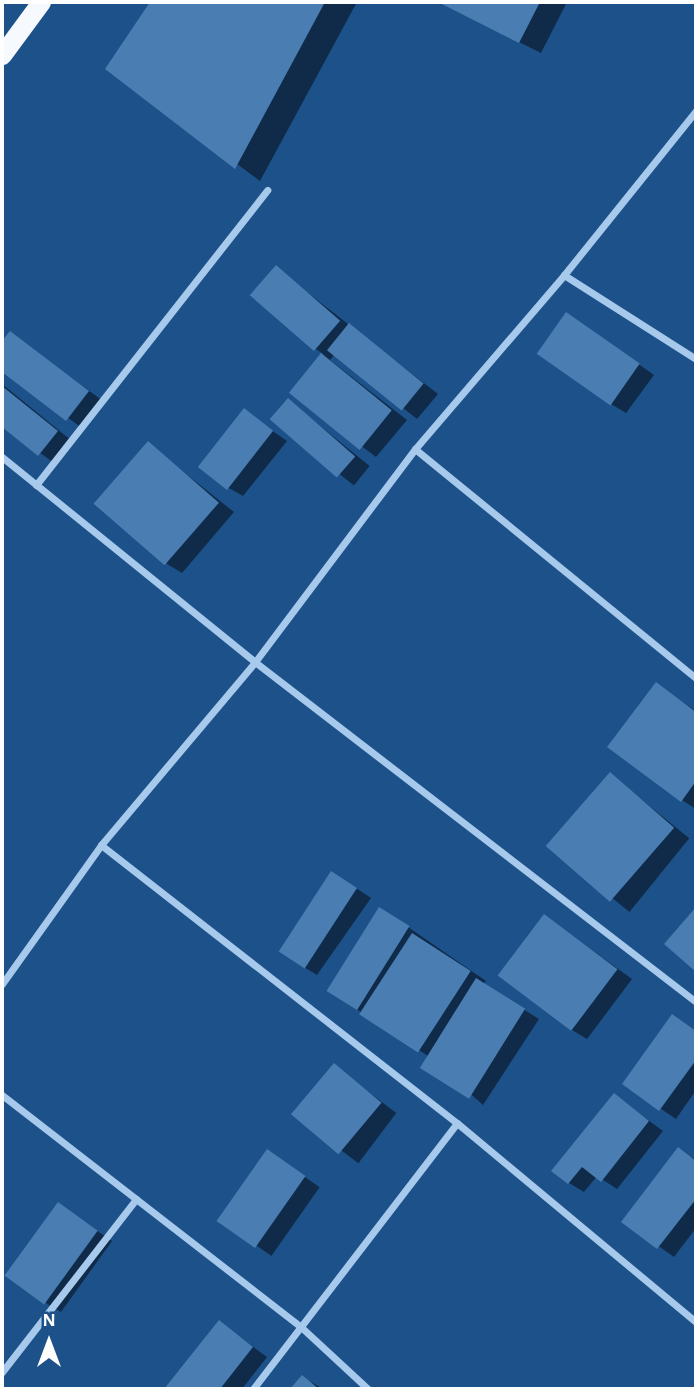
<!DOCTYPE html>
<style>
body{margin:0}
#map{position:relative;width:698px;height:1391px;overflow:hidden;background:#1d5189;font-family:"Alegreya Sans",sans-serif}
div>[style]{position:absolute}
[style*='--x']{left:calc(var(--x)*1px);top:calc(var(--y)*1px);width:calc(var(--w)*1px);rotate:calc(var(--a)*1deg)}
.shadow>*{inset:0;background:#0007;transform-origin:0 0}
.building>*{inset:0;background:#4a7eb3;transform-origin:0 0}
.minor>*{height:7px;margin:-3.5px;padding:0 3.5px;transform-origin:3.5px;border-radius:3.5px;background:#a7c9ec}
.trunk>*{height:19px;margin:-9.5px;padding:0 9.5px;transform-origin:9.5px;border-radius:9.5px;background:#f6faff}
span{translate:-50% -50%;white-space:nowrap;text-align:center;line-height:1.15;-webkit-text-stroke:5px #1d5189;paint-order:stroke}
.frame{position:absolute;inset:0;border:4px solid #fff;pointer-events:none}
.north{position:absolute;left:14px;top:1307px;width:70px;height:70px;-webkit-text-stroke:5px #1d5189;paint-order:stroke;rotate:0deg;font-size:19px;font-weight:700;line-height:28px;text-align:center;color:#fff}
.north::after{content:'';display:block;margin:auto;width:24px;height:32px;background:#fff;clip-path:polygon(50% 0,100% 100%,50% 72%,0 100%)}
</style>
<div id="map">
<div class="shadow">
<i style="clip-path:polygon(152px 2px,357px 2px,260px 181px,107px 68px)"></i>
<i style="clip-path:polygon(439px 2px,567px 2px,541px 53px)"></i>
<i style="clip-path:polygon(276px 268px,438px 394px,417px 419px,335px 354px,330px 360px,407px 420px,376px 457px,291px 393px,323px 354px,316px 349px)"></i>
<i style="clip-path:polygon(582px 324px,654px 375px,626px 413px,611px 404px)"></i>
<i style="clip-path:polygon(10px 333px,103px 401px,82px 428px,2px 370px,2px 344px)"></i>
<i style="clip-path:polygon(2px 384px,72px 441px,54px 463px,2px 425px)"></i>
<i style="left:288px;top:400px;width:105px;height:25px;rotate:39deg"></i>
<i style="clip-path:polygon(244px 411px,287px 441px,243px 496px,227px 487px)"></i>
<i style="clip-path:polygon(148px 444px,234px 512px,182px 573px,167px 564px)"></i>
<i style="clip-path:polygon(656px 684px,696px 711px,696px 809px,682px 800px)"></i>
<i style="left:610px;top:774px;width:102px;height:95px;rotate:39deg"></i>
<i style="clip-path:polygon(347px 882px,371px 898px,317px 975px,302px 966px)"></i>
<i style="clip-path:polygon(545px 916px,632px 979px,587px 1039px,572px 1030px)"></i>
<i style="clip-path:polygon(395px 918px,486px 981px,483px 984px,539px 1019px,483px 1105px,428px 1056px,329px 991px)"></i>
<i style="clip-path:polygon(672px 1016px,696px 1031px,696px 1090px,676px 1119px,624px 1084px)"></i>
<i style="left:334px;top:1066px;width:78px;height:63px;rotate:37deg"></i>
<i style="clip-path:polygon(614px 1095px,663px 1131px,617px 1189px,597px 1176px,584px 1192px,569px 1183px)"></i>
<i style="clip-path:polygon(679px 1150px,696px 1160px,696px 1228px,674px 1257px,623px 1221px)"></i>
<i style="left:268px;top:1151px;width:63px;height:84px;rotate:35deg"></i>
<i style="clip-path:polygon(58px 1204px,112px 1241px,61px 1312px,46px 1303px)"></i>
<i style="clip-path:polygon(219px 1322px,267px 1357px,242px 1389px,166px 1389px)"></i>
<i style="clip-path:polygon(302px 1377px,318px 1386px,322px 1389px,292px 1389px)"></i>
</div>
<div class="building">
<i style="clip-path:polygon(150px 2px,325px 2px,235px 169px,105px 69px)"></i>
<i style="clip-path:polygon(438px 2px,540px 2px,519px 43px)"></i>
<i style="left:276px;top:265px;width:85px;height:40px;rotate:41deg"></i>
<i style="left:566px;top:312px;width:90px;height:51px;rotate:35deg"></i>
<i style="left:349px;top:323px;width:96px;height:35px;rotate:39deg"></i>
<i style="clip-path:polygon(10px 331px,89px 391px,66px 421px,2px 372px,2px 341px)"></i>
<i style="left:321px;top:353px;width:91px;height:51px;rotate:39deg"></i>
<i style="clip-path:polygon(2px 386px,58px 431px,38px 456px,2px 427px)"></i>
<i style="left:288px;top:398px;width:89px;height:28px;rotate:41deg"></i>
<i style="left:244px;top:408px;width:37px;height:75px;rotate:38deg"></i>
<i style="left:148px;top:441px;width:94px;height:83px;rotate:41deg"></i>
<i style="clip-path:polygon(656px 682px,696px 712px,696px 781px,681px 802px,607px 747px)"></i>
<i style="left:610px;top:772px;width:85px;height:98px;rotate:41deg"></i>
<i style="left:331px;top:871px;width:31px;height:96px;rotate:33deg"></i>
<i style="left:379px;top:907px;width:36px;height:99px;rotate:32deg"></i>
<i style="clip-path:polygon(696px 907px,696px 972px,664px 944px)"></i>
<i style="left:544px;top:914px;width:92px;height:77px;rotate:37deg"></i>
<i style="left:412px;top:933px;width:70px;height:97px;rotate:33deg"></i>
<i style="left:476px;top:978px;width:58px;height:106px;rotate:32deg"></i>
<i style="clip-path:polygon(672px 1014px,696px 1031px,696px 1060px,659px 1111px,622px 1084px)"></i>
<i style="left:334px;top:1063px;width:62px;height:67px;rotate:40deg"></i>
<i style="clip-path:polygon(614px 1093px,649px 1121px,601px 1182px,582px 1167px,568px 1184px,551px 1171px)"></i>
<i style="clip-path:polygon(678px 1147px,696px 1161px,696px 1199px,657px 1249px,621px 1222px)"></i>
<i style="left:267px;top:1149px;width:47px;height:88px;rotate:35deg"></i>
<i style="left:58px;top:1202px;width:49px;height:91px;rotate:36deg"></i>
<i style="clip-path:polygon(219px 1320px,253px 1347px,220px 1389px,164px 1389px)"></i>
<i style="clip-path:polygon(302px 1375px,319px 1389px,290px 1389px)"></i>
</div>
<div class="minor">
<i style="--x:564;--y:275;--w:156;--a:32.5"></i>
<i style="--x:415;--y:449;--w:362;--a:39.2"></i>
<i style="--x:2;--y:457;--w:326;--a:39"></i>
<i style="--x:255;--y:662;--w:557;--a:37.63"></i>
<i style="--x:36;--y:485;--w:375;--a:-51.9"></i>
<i style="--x:101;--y:845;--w:452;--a:38"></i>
<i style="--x:457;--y:1123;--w:311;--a:39.8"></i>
<i style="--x:2;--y:984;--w:171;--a:-54.5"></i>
<i style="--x:101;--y:845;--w:239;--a:-49.9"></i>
<i style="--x:255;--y:662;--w:266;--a:-53.1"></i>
<i style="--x:415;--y:449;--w:229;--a:-49.4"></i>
<i style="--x:564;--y:275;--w:211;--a:-51.2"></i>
<i style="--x:2;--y:1095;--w:378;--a:37.8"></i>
<i style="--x:301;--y:1327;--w:91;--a:42.8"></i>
<i style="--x:2;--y:1372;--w:219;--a:-52.2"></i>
<i style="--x:253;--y:1389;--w:335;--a:-52.5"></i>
</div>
<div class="trunk">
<i style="--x:2;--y:55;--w:66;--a:-53.7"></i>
</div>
<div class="frame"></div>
<div class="north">N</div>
</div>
